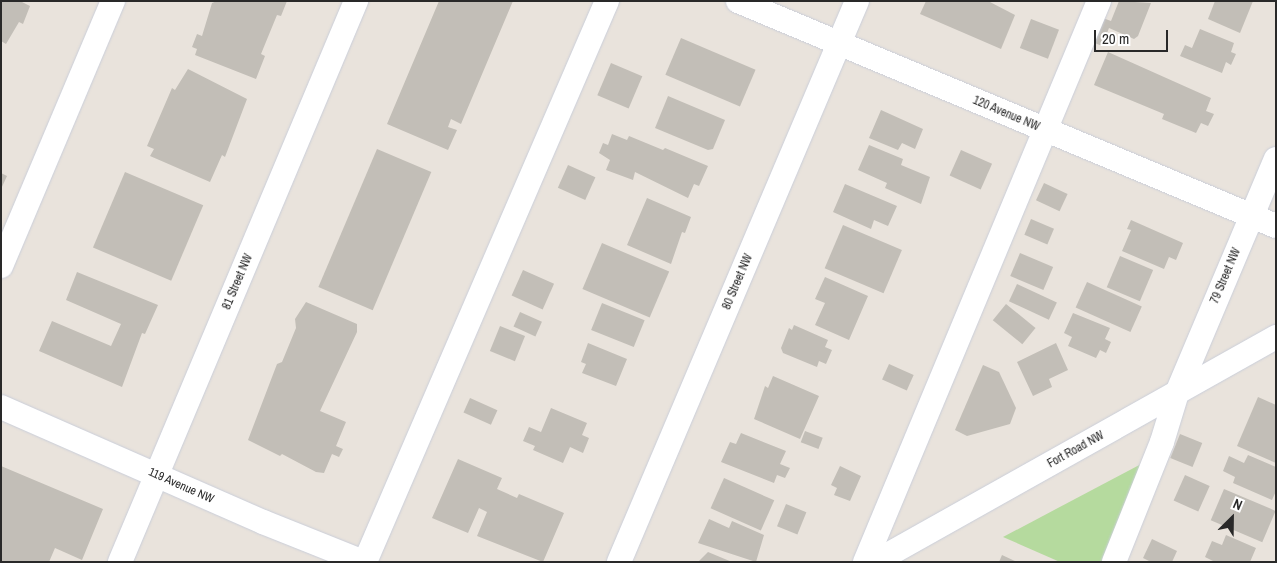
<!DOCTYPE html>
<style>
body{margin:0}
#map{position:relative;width:1277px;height:563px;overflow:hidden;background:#e9e3dc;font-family:"Archivo Narrow",sans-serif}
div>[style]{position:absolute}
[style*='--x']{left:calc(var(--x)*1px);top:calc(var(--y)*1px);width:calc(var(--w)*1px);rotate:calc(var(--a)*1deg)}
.green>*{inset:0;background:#b5da9e}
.building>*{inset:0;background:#c2beb7;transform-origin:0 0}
.roads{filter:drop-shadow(0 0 1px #caced9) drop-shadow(0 0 1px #caced9)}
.minor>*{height:24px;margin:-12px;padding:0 12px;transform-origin:12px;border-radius:12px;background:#fff}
span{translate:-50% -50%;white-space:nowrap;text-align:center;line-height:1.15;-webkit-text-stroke:4.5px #fff;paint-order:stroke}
.street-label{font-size:12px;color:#292929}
.frame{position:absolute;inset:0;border:2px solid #292929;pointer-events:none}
.north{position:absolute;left:1207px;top:493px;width:50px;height:50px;-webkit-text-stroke:4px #fff;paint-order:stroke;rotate:23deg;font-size:14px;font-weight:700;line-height:20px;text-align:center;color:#292929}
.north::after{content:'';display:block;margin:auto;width:18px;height:22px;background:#292929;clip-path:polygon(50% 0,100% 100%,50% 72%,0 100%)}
.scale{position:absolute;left:1094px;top:30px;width:74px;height:22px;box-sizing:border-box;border:2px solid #292929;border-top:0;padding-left:6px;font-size:15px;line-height:18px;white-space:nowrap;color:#292929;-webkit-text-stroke:4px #fff;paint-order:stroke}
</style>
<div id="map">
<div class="green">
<i style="clip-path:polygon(1145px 462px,1107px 562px,1060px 562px,1003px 537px)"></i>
</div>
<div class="building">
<i style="clip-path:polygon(1px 1px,20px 1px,30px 6px,23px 24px,19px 22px,6px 44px,1px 41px)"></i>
<i style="clip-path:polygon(217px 1px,287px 1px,281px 16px,277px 15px,261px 54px,265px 56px,256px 79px,195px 55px,197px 49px,192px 47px,197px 34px,202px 36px,212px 3px)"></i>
<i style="clip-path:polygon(439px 1px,513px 1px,461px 124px,451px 119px,448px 127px,457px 130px,448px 150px,387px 124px)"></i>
<i style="clip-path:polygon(926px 1px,988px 1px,1015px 15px,1001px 49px,920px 14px)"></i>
<i style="clip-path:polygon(1119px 1px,1151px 3px,1138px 36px,1134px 39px,1109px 28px,1102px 46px,1090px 41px,1100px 17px,1111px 21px)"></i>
<i style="clip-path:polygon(1215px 1px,1253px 1px,1240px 33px,1208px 19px)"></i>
<i style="left:1031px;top:19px;width:30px;height:31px;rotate:21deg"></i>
<i style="clip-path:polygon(1200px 29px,1234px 43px,1231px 52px,1236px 54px,1231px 65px,1226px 62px,1222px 73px,1180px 56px,1185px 45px,1192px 48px)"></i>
<i style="left:681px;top:38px;width:81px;height:40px;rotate:23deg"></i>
<i style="clip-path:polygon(1108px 52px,1211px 98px,1206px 111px,1214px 114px,1208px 126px,1201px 123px,1196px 133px,1162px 119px,1164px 114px,1094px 85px)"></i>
<i style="left:611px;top:63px;width:34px;height:35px;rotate:23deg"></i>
<i style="clip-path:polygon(188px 69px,247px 99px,225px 157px,222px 155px,210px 182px,150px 156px,154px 149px,147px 146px,172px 88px,175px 90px)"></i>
<i style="clip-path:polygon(668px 96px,725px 120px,713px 149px,708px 150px,655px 128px)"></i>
<i style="clip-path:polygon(881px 110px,923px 129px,915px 149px,902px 143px,898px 150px,869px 138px)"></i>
<i style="clip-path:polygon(612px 134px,627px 140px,629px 136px,663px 150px,665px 148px,708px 166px,699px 186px,694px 184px,688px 198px,635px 172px,633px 180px,606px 170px,610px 160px,599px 153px,603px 143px,608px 145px)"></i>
<i style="clip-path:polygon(869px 145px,903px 159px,901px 165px,930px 177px,921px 204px,885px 188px,887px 183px,858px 170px)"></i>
<i style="left:377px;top:149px;width:59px;height:150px;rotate:23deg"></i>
<i style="left:961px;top:150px;width:34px;height:28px;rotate:24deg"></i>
<i style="left:568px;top:165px;width:30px;height:25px;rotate:24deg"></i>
<i style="left:125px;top:172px;width:85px;height:82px;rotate:23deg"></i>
<i style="clip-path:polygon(1px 173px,7px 176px,1px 189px)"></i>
<i style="left:1044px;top:183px;width:26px;height:19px;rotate:25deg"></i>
<i style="clip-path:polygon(845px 184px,897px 206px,888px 226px,874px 220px,871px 229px,833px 212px)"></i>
<i style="clip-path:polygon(647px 198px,691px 217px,685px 233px,682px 232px,671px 264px,627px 245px)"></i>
<i style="left:1031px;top:219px;width:25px;height:17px;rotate:23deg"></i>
<i style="clip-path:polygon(1131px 220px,1183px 243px,1176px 260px,1169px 257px,1164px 269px,1122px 251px,1131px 230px,1127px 229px)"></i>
<i style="left:843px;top:225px;width:64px;height:47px;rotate:23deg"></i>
<i style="left:602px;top:243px;width:73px;height:50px;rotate:23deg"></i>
<i style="left:1020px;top:253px;width:36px;height:25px;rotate:23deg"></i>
<i style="left:1120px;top:256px;width:36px;height:34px;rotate:23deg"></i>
<i style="left:523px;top:270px;width:34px;height:28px;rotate:24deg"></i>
<i style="clip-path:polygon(77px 272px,158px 305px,145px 334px,142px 333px,122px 387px,39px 351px,52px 321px,111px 346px,121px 324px,66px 300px)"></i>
<i style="clip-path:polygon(825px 277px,868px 296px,849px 340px,815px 325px,825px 303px,815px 299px)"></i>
<i style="left:1087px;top:282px;width:60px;height:28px;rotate:24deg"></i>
<i style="left:1017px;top:284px;width:44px;height:19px;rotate:25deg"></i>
<i style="clip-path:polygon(306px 302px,357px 324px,357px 332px,320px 411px,346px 422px,336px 446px,343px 449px,339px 457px,332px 454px,324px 473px,316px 472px,282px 454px,280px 456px,248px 440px,277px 364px,282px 362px,296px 328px,295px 319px)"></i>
<i style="left:602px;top:303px;width:46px;height:29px;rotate:22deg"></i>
<i style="left:1006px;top:304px;width:38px;height:21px;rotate:39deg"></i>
<i style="left:520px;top:312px;width:24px;height:16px;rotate:24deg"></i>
<i style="clip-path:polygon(1073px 313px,1110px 328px,1105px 339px,1111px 342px,1106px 353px,1100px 350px,1096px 358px,1068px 346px,1072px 337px,1064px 333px)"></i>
<i style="clip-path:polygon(794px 325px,828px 340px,825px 347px,832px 350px,826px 364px,819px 361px,817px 367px,783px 353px,781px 348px,789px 328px,792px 330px)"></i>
<i style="left:500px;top:326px;width:27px;height:27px;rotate:22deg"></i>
<i style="clip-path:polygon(588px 343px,627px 359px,616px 386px,582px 373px,586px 364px,581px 362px)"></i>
<i style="clip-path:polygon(1056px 343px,1068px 370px,1049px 379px,1052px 387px,1033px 396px,1017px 362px)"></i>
<i style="left:889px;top:364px;width:27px;height:17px;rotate:24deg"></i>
<i style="clip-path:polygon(983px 365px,999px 372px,1016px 408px,1010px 424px,967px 436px,955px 430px)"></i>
<i style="clip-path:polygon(773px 376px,819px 396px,800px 439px,754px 419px,765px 386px,768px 388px)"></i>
<i style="clip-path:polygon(1258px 397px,1276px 405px,1276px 463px,1237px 446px)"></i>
<i style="left:470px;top:398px;width:30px;height:16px;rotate:24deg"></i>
<i style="clip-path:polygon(551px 408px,587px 423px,582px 435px,589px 438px,583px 453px,570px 447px,563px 463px,533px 450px,535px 446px,523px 441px,529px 427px,541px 432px)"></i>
<i style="left:805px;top:431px;width:19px;height:12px;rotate:21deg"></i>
<i style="clip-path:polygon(741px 433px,786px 451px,780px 464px,790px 468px,785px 478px,777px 475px,774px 483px,721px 462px,730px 442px,736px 444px)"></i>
<i style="left:1180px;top:434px;width:24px;height:26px;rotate:22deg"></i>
<i style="clip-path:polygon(1248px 455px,1276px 467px,1276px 491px,1272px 500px,1233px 483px,1235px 477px,1223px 471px,1229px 456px,1244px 463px)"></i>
<i style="clip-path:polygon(458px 459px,502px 478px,497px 489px,517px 498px,519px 494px,564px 513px,543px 562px,477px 536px,487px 512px,479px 508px,468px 533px,432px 518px)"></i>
<i style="clip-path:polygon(1px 466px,103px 509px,82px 560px,55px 548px,49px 562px,1px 562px)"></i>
<i style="clip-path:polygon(840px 466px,861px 476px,850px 501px,834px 495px,837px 488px,831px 485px)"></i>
<i style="left:1185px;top:475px;width:27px;height:28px;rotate:24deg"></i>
<i style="left:724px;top:478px;width:55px;height:33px;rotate:24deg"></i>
<i style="left:1224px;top:489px;width:56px;height:34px;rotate:23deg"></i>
<i style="left:786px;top:504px;width:22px;height:24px;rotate:22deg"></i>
<i style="clip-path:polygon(709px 519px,729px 528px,732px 521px,764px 535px,756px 562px,698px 543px)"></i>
<i style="clip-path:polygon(1226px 535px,1256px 548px,1250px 562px,1215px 562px,1205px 557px,1212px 541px,1222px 545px)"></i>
<i style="clip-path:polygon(1152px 539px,1177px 551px,1172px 562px,1151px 562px,1143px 558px)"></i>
<i style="clip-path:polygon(708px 552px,732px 562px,698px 562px)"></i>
<i style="clip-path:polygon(1002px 555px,1017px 562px,999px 562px)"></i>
</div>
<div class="roads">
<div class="minor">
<i style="--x:738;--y:1;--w:583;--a:22.7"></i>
<i style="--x:1;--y:266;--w:288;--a:-67.1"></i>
<i style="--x:1;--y:407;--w:286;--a:23.7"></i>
<i style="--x:263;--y:522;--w:108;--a:21.8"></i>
<i style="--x:120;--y:562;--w:609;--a:-67.18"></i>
<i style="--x:365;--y:562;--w:611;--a:-66.67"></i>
<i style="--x:619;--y:562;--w:609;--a:-67.01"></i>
<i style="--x:865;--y:562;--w:608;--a:-67.36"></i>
<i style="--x:875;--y:562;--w:460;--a:-29.3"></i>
<i style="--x:1114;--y:562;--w:129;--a:-68.2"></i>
<i style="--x:1162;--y:442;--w:51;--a:-73"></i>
<i style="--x:1177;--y:393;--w:254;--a:-67.1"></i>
</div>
</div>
<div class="street-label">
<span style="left:1006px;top:114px;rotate:23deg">120 Avenue NW</span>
<span style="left:1226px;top:276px;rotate:-67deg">79 Street NW</span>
<span style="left:238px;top:282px;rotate:-67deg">81 Street NW</span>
<span style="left:738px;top:282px;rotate:-67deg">80 Street NW</span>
<span style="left:1076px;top:450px;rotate:-29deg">Fort Road NW</span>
<span style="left:181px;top:486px;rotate:24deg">119 Avenue NW</span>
</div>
<div class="frame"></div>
<div class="north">N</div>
<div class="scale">20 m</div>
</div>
